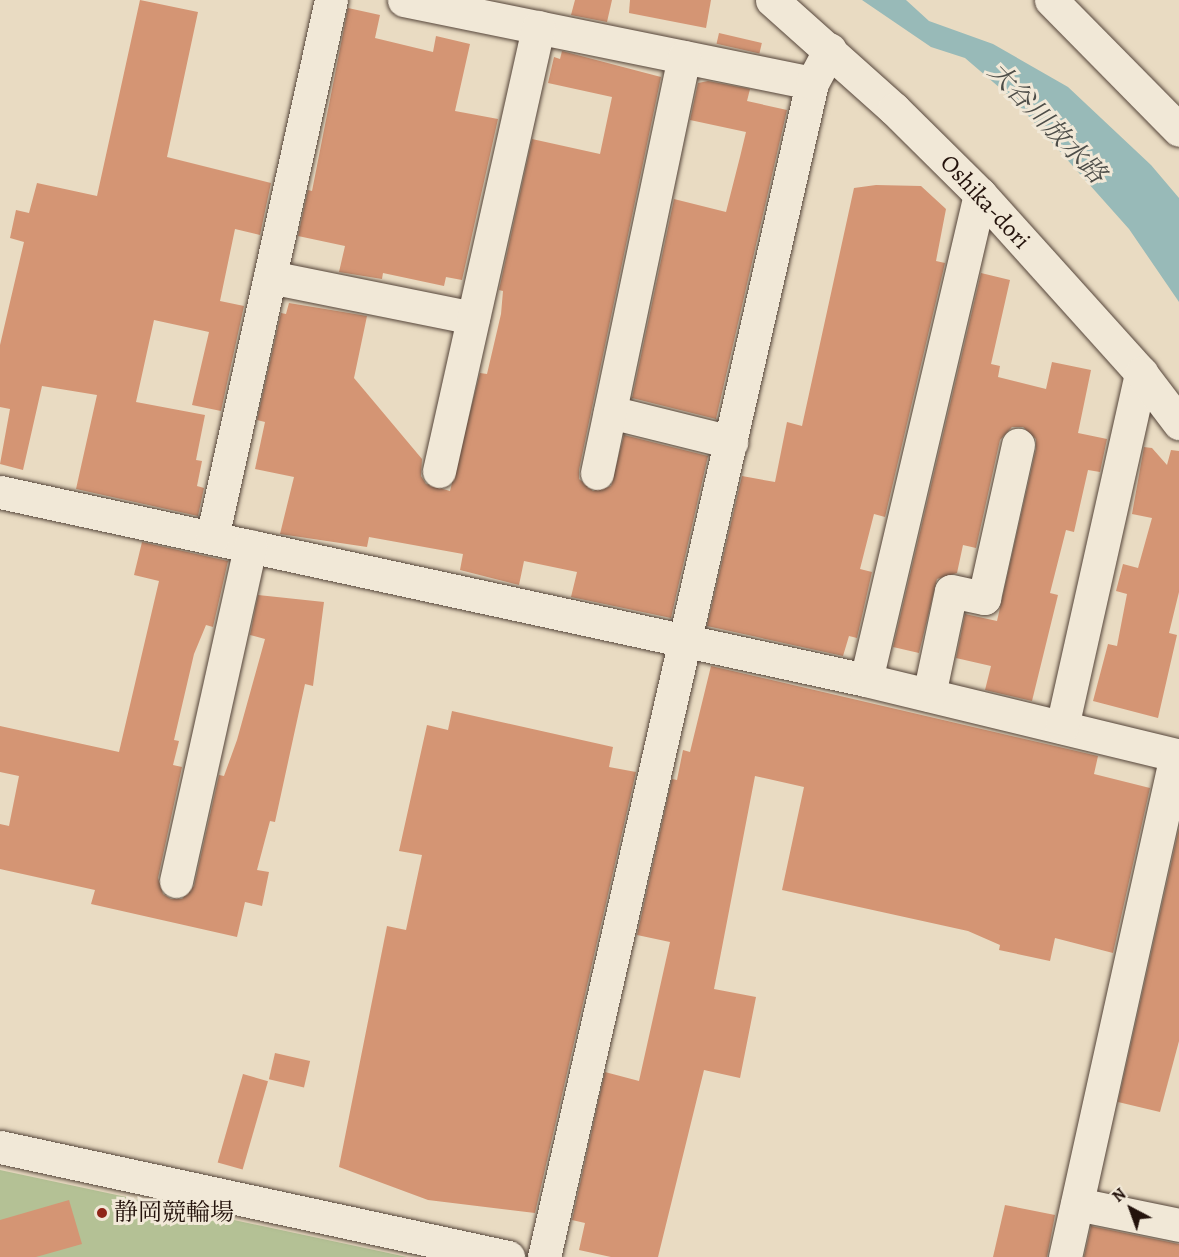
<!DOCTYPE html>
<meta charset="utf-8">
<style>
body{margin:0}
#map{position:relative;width:1179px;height:1257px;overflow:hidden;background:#e9dbc2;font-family:Alegreya,"Noto Serif JP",serif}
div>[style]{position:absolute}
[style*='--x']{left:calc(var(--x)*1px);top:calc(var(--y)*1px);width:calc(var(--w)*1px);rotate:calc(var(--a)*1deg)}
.green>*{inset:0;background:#b4c195}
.water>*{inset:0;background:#98bab8}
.building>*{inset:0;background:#d49574;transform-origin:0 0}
.roads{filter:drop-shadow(0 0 2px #55453a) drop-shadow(0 0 2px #55453a)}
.street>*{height:33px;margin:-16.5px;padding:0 16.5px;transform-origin:16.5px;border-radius:16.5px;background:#f1e8d7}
.secondary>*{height:33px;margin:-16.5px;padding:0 16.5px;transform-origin:16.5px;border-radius:16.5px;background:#f1e8d7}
.dots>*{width:16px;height:16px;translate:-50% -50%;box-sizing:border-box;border:3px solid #f1e8d7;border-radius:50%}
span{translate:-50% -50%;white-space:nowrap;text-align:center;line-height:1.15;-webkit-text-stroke:6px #f1e8d7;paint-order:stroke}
.street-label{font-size:24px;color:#24130c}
.poi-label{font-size:24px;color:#24130c}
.left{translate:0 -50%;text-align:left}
.water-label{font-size:26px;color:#4d4d48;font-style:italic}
.north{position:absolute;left:1101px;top:1179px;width:60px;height:60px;-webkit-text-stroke:4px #f1e8d7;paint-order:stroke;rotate:319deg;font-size:16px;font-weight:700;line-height:24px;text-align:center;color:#24130c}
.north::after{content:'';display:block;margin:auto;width:21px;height:27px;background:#24130c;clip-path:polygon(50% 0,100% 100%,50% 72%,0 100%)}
</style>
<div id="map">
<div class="green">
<i style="clip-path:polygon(0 1170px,407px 1257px,0 1257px)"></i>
</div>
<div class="water">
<i style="clip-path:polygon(862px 0,906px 0,929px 21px,993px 44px,1068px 87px,1151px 165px,1179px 198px,1179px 302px,1129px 229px,1014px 100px,965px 58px,931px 47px)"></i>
</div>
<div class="building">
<i style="clip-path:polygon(140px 0,198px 12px,167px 157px,271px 183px,260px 235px,235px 229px,220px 301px,244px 306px,221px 411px,192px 405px,209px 332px,154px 320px,136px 402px,205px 415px,196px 460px,202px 461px,197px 486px,204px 488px,198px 516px,76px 489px,97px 395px,42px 386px,23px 470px,0 464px,10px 409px,0 407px,0 345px,24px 242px,10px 238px,16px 210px,29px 213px,37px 183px,97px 196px)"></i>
<i style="clip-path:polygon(575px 0,612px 0,607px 22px,571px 15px)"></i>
<i style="clip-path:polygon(630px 0,711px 0,706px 28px,629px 13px)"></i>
<i style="clip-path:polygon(348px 8px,380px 15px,375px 38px,433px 52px,436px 36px,470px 44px,455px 111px,498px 119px,462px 280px,446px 277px,444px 286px,383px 273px,382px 279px,339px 272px,345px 246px,298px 236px,308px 190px,312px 191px)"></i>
<i style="left:719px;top:33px;width:44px;height:11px;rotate:13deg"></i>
<i style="clip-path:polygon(562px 51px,661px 77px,579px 470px,579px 479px,593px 491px,611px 486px,624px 435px,708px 456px,671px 618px,571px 597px,577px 572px,524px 561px,519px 585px,460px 570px,463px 554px,369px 537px,367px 547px,280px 534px,294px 477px,255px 469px,265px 422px,257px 420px,281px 313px,286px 314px,289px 303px,367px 316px,354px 378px,422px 459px,421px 476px,426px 484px,450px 491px,480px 373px,487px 374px,501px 314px,503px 291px,499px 290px,532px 139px,600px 154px,612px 97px,548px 83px,554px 57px,560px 59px)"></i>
<i style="clip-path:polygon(708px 81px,750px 89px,747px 101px,787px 110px,716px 419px,632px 398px,674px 199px,726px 212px,740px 157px,746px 132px,690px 120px,698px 83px)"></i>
<i style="clip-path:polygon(876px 185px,921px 186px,946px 209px,936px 261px,945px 263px,885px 517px,874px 514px,860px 569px,872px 572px,857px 638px,849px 636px,843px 656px,707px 626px,742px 476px,775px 482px,787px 422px,802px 426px,854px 188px)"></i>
<i style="clip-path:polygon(981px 273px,1010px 280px,991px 364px,1000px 366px,998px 377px,1046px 389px,1052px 362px,1091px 370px,1078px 433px,1107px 439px,1100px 472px,1088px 470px,1074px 532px,1066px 530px,1050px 593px,1058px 595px,1032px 701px,985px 690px,991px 666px,956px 658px,965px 614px,997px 621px,1036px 449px,1036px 439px,1023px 427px,1012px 427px,1000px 440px,976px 548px,963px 545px,957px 573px,937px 579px,919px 653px,893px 647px)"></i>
<i style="clip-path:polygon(1144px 447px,1152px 448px,1167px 465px,1171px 450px,1179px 451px,1179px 592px,1169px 633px,1177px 635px,1158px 718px,1093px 701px,1108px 644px,1117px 646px,1127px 594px,1116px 591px,1123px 564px,1138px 568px,1152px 518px,1132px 514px)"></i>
<i style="clip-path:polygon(142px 542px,228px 561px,213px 627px,206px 625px,194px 654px,174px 740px,179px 741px,173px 765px,182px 767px,158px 878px,163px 894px,171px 899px,182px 899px,194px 886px,219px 775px,224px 776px,237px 740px,265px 639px,250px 635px,258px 595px,324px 602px,313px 686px,305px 684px,275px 822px,270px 821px,257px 870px,269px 872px,262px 906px,245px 902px,237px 937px,91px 904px,95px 890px,0 869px,0 824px,9px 826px,19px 776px,0 772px,0 726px,119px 752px,159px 581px,134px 575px)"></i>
<i style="clip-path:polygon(711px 666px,1098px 756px,1094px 774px,1150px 788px,1113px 953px,1055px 938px,1050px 961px,999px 950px,1000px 945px,968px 931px,782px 890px,804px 787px,755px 776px,714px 989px,756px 997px,740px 1078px,704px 1070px,658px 1257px,611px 1257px,579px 1250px,585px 1223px,572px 1220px,605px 1072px,639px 1081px,670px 942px,637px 935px,672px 779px,677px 780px,683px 750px,690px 752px)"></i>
<i style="clip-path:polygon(452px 711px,613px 747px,609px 767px,636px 772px,535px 1213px,428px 1200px,339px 1167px,387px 926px,406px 930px,422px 855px,399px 851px,427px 725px,448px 730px)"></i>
<i style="clip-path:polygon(1179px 828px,1179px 1041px,1160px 1112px,1118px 1102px)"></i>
<i style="left:275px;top:1053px;width:36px;height:27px;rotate:13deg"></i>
<i style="left:243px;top:1074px;width:26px;height:92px;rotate:16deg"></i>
<i style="clip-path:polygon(69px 1200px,82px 1244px,36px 1257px,0 1257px,0 1220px)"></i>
<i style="clip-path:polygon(1005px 1205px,1055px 1215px,1047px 1257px,993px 1257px)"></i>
<i style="clip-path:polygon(1091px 1226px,1179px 1244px,1179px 1257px,1084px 1257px)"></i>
</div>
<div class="roads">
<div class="street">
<i style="--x:404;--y:0;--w:416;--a:11.5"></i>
<i style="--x:270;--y:277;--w:207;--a:11.4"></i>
<i style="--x:610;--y:412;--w:125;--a:13.9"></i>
<i style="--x:439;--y:471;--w:455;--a:-77.4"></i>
<i style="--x:597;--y:473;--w:425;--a:-78.2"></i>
<i style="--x:0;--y:492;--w:886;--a:12.25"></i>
<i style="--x:866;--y:680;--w:322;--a:13.6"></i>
<i style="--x:212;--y:538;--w:551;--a:-77.53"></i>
<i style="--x:866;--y:680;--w:499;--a:-76.8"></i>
<i style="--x:929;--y:695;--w:106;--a:-78.1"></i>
<i style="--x:951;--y:591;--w:34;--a:12"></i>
<i style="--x:984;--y:598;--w:157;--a:-77.5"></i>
<i style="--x:1062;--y:727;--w:363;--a:-77.4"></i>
<i style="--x:176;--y:881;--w:343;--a:-77.5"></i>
<i style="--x:1077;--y:1204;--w:104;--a:11.6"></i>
<i style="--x:544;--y:1257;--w:1204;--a:-77.14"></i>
<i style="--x:812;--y:83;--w:38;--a:-62"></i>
<i style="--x:1065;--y:1257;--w:514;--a:-77.53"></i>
</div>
<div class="secondary">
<i style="--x:772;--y:0;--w:164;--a:41.8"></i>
<i style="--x:894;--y:109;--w:121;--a:44.7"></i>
<i style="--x:980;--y:194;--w:241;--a:48"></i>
<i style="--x:1141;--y:373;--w:63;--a:52.8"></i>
<i style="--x:1051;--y:0;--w:182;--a:45.4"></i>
<i style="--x:0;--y:1147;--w:520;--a:12.22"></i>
</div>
</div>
<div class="dots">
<i style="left:102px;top:1213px;background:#8f2418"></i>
</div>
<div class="street-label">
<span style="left:985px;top:202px;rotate:47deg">Oshika-dori</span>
</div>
<div class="poi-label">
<span class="left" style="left:114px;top:1213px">静岡競輪場</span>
</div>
<div class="water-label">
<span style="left:1047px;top:123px;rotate:46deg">大谷川放水路</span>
</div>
<div class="north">N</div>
</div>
